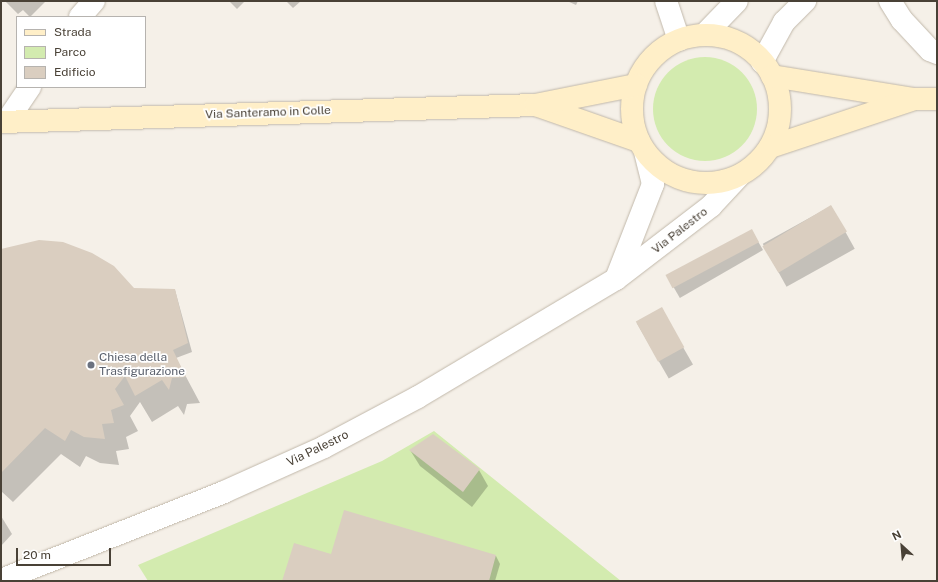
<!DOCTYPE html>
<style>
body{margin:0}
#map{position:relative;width:938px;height:582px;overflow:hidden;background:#f5f0e8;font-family:"Public Sans",sans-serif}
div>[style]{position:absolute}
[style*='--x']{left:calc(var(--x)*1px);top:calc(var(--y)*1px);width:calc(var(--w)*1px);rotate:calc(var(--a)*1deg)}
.green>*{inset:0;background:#d3ebaf}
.round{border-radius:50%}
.shadow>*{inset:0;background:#0003;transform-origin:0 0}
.building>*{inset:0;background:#dacec0;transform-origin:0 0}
.roads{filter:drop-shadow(0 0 1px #c1b8aa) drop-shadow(0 0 1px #c1b8aa)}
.street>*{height:22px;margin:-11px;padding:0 11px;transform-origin:11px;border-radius:11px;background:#fff}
.secondary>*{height:22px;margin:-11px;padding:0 11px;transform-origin:11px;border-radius:11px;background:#ffefc8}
.secondary>.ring{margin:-11px;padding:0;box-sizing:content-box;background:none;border:22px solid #ffefc8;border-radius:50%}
.dots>*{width:11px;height:11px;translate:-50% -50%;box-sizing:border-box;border:2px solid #fff;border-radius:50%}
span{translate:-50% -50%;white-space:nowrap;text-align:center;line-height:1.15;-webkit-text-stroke:3.5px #fff;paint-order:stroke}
.street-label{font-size:12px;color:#494136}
.worship-label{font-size:12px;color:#5b616d}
.left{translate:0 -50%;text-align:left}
.frame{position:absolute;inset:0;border:2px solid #494136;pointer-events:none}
.legend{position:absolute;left:16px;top:16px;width:130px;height:72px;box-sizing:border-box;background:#fff;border:1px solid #b6b3af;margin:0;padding:5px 7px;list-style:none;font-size:12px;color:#494136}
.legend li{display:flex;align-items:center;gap:8px;height:20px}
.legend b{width:20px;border:1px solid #b6b3af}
.north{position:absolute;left:882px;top:526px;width:40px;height:40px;-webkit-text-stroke:3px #fff;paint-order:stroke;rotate:334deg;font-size:11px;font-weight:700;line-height:16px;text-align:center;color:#494136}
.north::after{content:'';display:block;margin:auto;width:14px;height:18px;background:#494136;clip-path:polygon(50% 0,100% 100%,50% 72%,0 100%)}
.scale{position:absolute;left:16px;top:548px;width:95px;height:18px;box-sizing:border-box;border:2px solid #494136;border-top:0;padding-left:5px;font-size:12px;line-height:14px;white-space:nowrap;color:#494136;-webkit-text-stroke:3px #fff;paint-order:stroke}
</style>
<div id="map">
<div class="green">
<i class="round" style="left:653px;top:57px;width:104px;height:104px"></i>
<i style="clip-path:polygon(434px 431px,621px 581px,148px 581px,138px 565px,382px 461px)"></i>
</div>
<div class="shadow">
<i style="clip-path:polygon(5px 1px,46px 1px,30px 17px,23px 10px,18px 14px)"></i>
<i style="clip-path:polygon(229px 1px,245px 1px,237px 9px)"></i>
<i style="clip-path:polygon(286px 1px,301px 1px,293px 8px)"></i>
<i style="clip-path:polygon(567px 1px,578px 1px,576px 5px)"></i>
<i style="left:831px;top:206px;width:49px;height:78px;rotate:61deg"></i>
<i style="left:752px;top:231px;width:22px;height:96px;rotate:60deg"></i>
<i style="clip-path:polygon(39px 241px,133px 289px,175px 290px,192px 352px,176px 358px,200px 403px,187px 404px,184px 415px,178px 406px,152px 422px,140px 402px,130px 416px,138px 431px,126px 437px,129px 449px,116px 451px,119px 465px,100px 463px,86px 456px,80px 467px,61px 454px,13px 502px,1px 491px,1px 250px)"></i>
<i style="left:661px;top:309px;width:64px;height:28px;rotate:60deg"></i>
<i style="clip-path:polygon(410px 450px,479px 470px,488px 486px,472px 507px,420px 466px)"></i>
<i style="clip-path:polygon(1px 516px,12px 534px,1px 546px)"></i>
<i style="clip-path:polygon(332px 555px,496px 556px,500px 564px,495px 581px,283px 581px)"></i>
</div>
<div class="building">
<i style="left:831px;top:205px;width:31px;height:80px;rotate:59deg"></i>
<i style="left:752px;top:229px;width:15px;height:98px;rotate:62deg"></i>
<i style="clip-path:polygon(39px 240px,63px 242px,92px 253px,114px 266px,134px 288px,175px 289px,188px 343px,173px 350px,186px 377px,172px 378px,169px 390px,162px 380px,135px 396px,125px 376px,115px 389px,124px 405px,111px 410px,114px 423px,102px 424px,105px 439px,84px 437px,71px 430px,65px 441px,45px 428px,1px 473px,1px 249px)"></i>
<i style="left:662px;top:307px;width:46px;height:30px;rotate:61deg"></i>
<i style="clip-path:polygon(433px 434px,480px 469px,463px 492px,409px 450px)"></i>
<i style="clip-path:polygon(344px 510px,496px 555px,489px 581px,282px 581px,294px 543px,331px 554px)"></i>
</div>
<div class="roads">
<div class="street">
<i style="--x:666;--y:1;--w:41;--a:71.6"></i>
<i style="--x:890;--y:1;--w:22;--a:58"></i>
<i style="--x:902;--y:20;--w:41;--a:47"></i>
<i style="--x:930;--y:50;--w:8;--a:23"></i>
<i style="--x:80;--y:17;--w:21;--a:-49"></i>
<i style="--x:704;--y:35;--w:47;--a:-45.9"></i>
<i style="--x:762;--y:62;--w:46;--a:-61.2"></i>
<i style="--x:784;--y:22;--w:30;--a:-45"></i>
<i style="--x:7;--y:121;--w:41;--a:-55.9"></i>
<i style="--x:616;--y:279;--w:102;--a:-68.7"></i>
<i style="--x:653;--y:184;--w:32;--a:-104"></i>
<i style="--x:1;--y:580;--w:240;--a:-21.5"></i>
<i style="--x:224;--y:492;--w:110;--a:-24.2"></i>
<i style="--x:324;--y:447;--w:106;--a:-28"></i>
<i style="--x:418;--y:397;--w:230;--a:-30.8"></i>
<i style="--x:616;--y:279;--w:120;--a:-37.5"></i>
<i style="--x:711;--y:206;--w:41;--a:-47"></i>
</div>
<div class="secondary">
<i class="ring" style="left:632px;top:35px;width:126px;height:126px"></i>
<i style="--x:772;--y:76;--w:144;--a:9.2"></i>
<i style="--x:914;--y:99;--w:23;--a:0"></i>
<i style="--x:536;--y:105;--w:109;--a:19.3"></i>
<i style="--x:1;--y:122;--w:535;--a:-1.82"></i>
<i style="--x:536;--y:105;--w:102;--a:-11.3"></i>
<i style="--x:770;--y:147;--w:149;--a:-18.4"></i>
</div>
</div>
<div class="dots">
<i style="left:91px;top:365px;background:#6b7280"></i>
</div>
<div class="street-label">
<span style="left:268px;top:113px;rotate:-2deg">Via Santeramo in Colle</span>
<span style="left:680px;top:231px;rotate:-38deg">Via Palestro</span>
<span style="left:318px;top:449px;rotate:-26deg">Via Palestro</span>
</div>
<div class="worship-label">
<span class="left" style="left:99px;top:365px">Chiesa della<br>Trasfigurazione</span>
</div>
<div class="frame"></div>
<ul class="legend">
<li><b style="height:5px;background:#ffefc8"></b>Strada</li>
<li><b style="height:11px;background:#d3ebaf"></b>Parco</li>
<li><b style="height:11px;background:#dacec0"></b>Edificio</li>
</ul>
<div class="north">N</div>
<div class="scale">20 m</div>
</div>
